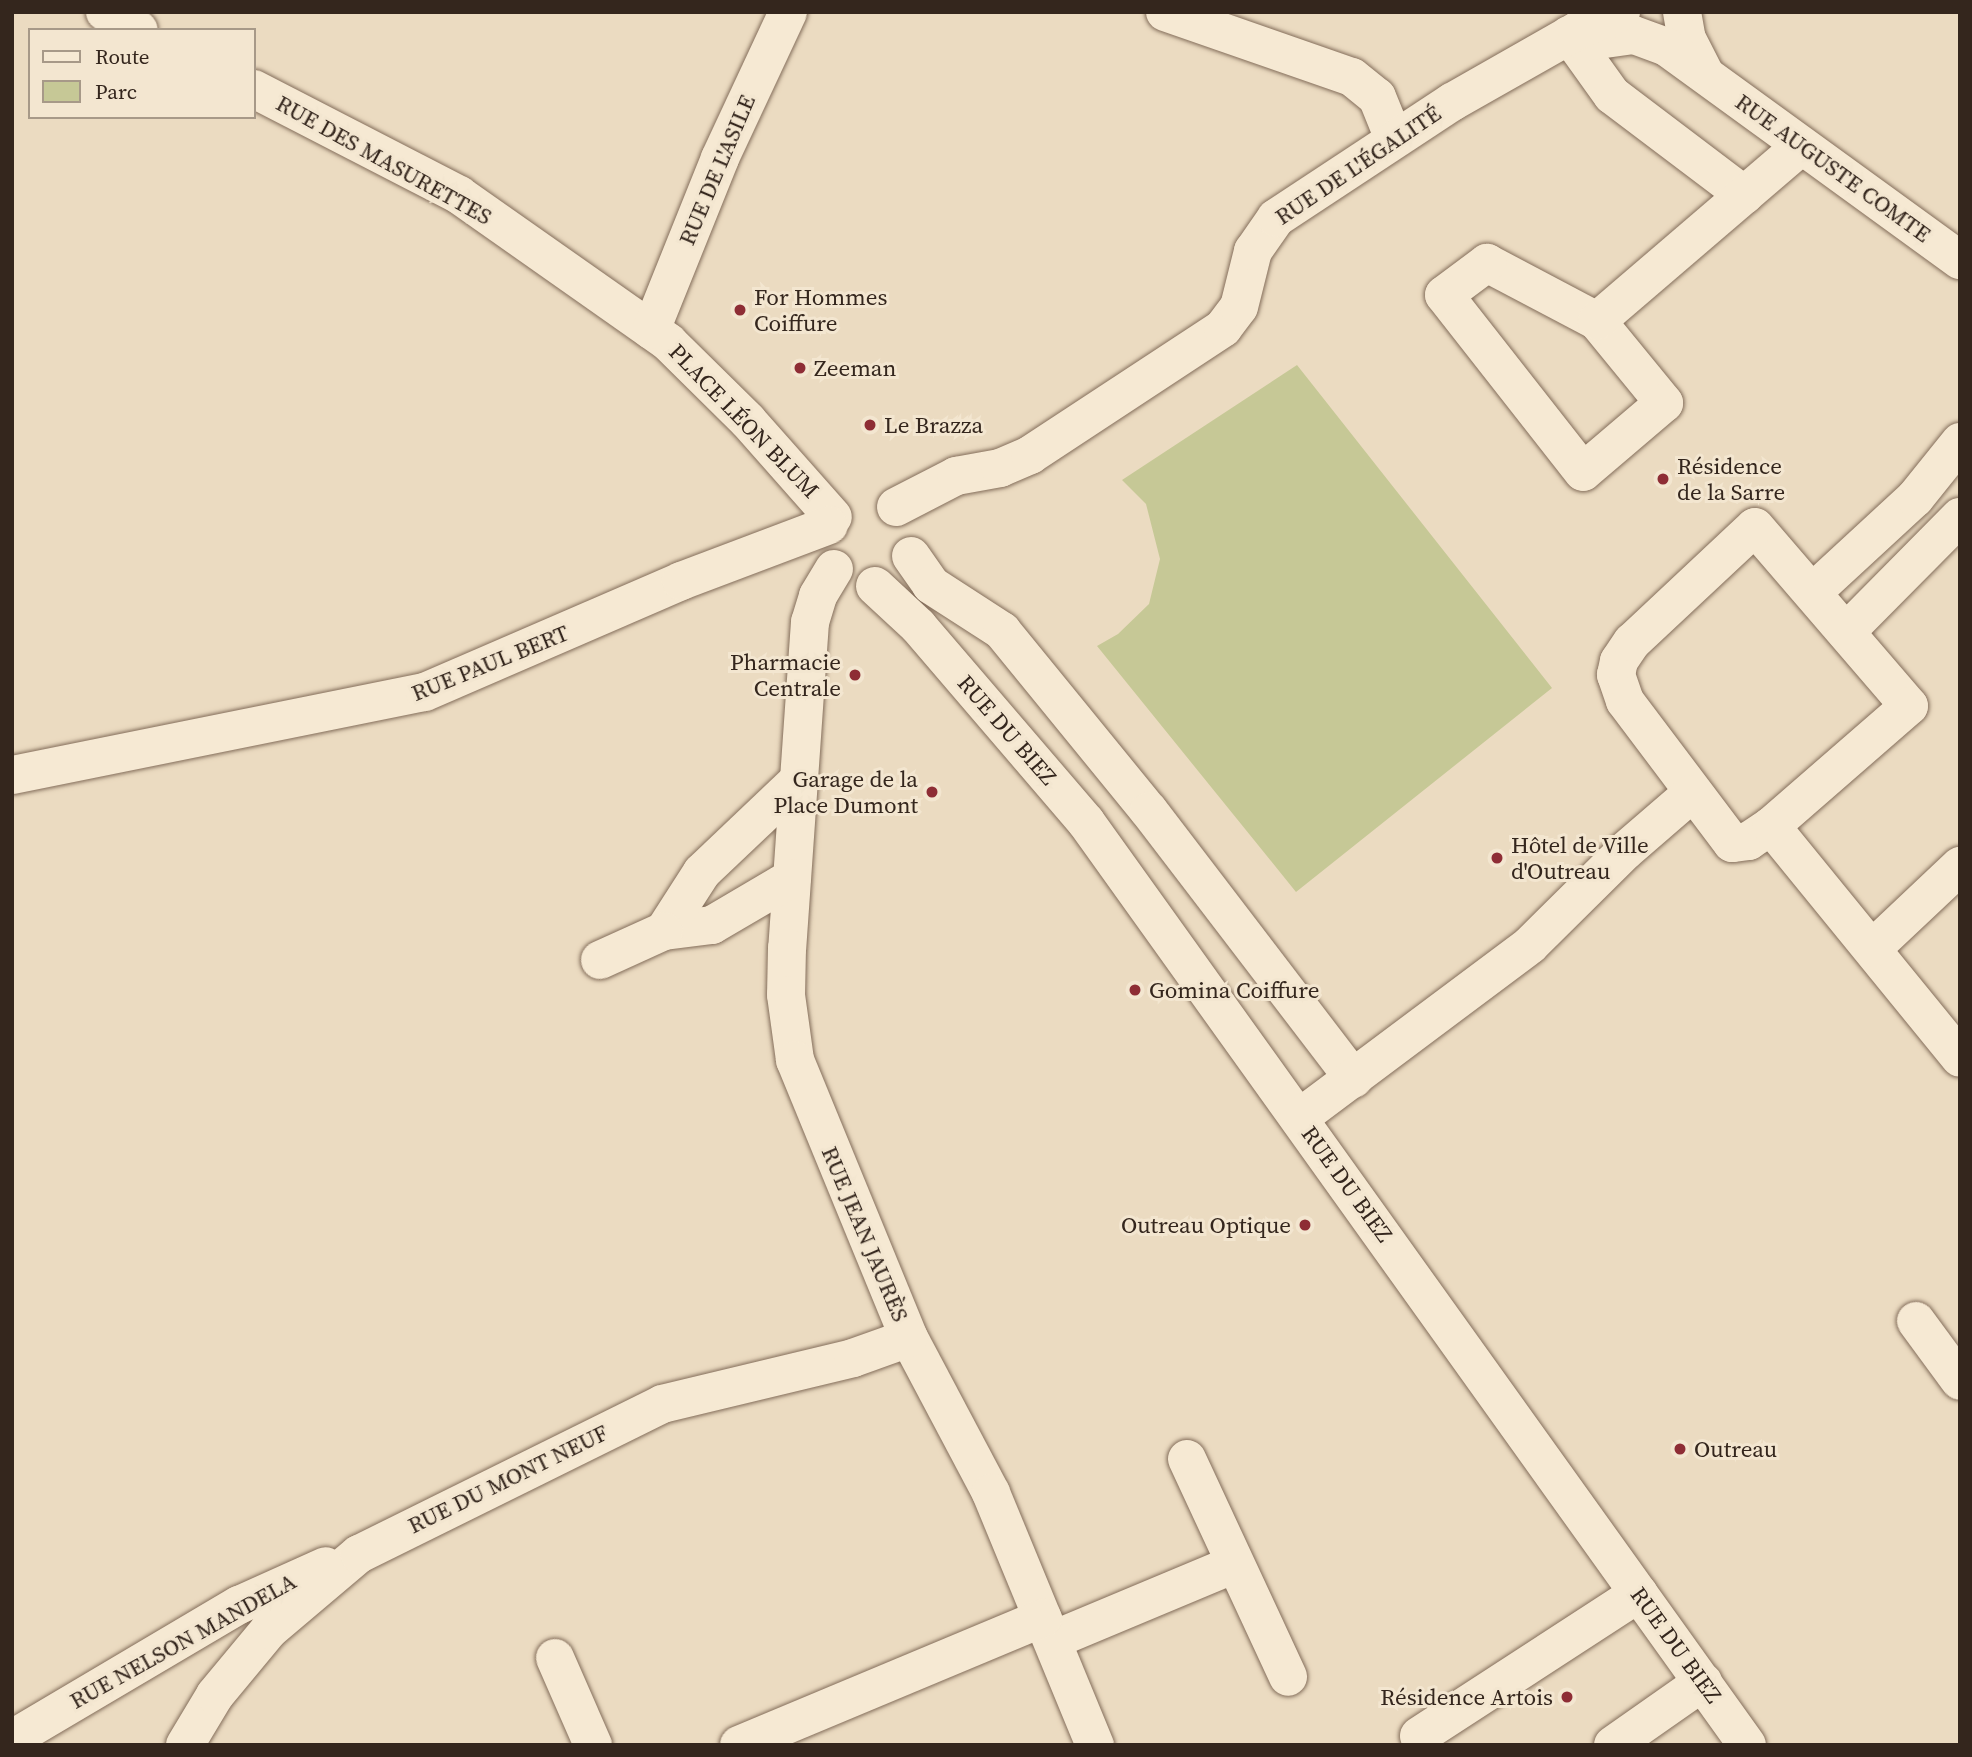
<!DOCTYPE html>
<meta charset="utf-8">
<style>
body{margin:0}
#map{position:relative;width:1972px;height:1757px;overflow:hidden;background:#ebdbc1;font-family:"Source Serif 4",serif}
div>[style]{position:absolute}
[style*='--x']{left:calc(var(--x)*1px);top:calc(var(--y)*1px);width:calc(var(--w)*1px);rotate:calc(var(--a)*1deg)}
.green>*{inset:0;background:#c6c896}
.roads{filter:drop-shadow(0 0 2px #836d5a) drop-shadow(0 0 2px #836d5a)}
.minor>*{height:38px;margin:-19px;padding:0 19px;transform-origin:19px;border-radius:19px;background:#f6e9d3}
.dots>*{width:19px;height:19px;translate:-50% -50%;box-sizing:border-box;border:4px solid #f3e6d0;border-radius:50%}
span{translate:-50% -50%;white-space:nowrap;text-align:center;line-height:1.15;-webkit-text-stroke:6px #f3e6d0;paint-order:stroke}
.street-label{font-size:23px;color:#34261d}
.poi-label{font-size:23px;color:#34261d}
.left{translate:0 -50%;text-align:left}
.right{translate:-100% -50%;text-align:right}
.frame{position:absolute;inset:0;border:14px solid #34261d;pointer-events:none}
.legend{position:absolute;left:28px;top:28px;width:228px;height:91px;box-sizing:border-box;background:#f3e6d0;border:2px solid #a79988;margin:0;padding:9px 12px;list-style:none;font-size:21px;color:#34261d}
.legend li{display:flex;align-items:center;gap:14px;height:35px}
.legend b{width:35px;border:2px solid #a79988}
</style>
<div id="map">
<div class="green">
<i style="clip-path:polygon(1297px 365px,1552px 688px,1296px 892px,1097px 646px,1118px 634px,1149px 604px,1160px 559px,1146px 504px,1122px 480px)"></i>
</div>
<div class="roads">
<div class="minor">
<i style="--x:105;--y:12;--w:38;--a:28"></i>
<i style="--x:1165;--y:12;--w:198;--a:19.2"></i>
<i style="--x:1352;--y:77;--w:32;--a:39"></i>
<i style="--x:1377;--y:97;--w:45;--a:68"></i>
<i style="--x:1682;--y:12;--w:27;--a:80"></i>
<i style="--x:1687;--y:39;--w:37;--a:63"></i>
<i style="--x:1569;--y:35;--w:74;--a:54.4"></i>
<i style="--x:1612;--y:95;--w:166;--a:37.1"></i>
<i style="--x:1584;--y:42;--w:50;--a:-8"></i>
<i style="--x:1634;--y:35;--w:33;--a:20"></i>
<i style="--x:1665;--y:46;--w:364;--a:36"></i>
<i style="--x:254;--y:89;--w:231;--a:27.3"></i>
<i style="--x:459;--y:195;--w:256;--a:35.1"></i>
<i style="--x:668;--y:342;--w:112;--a:44.6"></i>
<i style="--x:748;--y:421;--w:128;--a:48.5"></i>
<i style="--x:1487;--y:263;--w:124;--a:27.8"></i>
<i style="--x:1597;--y:321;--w:106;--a:50.7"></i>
<i style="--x:1664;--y:403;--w:106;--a:139.6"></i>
<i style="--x:1583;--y:472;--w:225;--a:-128.1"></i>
<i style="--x:1444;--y:295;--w:54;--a:-36.7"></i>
<i style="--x:1597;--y:321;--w:269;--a:-40.6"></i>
<i style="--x:651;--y:330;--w:185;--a:-68.1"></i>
<i style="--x:720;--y:158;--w:161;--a:-65"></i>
<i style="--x:896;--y:507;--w:68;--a:-27.3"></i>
<i style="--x:956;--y:476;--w:45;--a:-10.3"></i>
<i style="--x:1000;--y:468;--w:33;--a:-23"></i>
<i style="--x:1030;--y:455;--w:231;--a:-33.3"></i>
<i style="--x:1223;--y:328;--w:26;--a:-53"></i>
<i style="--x:1239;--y:307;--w:58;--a:-76"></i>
<i style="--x:1253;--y:251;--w:40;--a:-55.1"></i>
<i style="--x:1276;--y:218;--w:211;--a:-33.4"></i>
<i style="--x:1452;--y:102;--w:144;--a:-29.6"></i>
<i style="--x:1577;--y:31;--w:48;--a:-23.4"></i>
<i style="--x:1755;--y:527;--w:236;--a:49.3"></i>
<i style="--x:1909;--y:706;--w:183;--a:139"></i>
<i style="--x:1771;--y:826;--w:27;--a:146"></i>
<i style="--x:1749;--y:841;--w:17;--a:173"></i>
<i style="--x:1732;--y:843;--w:178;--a:-127"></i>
<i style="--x:1625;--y:701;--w:28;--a:-109"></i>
<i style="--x:1616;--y:675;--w:14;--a:-78"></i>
<i style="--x:1619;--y:661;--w:23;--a:-56"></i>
<i style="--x:1632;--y:642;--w:168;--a:-43.1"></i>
<i style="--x:911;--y:556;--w:35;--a:55"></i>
<i style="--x:931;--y:585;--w:85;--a:32.9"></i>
<i style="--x:1002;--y:631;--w:232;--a:50.8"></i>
<i style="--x:1149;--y:811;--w:337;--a:52.6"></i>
<i style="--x:834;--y:569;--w:31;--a:121"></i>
<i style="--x:818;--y:596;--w:27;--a:107"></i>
<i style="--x:810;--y:622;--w:327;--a:94"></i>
<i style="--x:787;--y:948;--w:47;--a:91.2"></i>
<i style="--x:786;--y:995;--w:66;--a:82.1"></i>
<i style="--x:795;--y:1060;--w:300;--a:67.7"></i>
<i style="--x:909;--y:1338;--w:175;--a:62.1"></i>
<i style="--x:991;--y:1493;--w:273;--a:67.6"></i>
<i style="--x:875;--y:586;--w:59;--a:42.9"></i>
<i style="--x:918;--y:626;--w:258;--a:49.4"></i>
<i style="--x:1086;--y:822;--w:1135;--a:54.39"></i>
<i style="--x:1813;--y:592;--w:139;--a:-42.7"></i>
<i style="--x:1915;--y:498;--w:72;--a:-51.2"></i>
<i style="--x:1846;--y:632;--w:162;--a:-45.3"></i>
<i style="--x:12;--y:775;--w:421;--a:-11.4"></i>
<i style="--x:425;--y:692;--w:279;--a:-23.4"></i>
<i style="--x:681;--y:581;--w:158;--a:-20.7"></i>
<i style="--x:1771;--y:826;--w:299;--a:50.8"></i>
<i style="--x:792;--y:878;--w:93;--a:149.6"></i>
<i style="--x:712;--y:925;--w:48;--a:172.9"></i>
<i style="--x:664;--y:931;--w:70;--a:-57.2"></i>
<i style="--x:702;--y:872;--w:132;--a:-43.5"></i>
<i style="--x:1873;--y:948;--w:120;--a:-43.3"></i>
<i style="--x:600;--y:960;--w:70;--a:-24.4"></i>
<i style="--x:1299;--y:1118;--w:289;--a:-36.8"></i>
<i style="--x:1530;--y:945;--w:134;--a:-44.7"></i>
<i style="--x:1625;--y:851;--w:87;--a:-40.8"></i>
<i style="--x:1916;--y:1321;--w:74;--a:53.7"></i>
<i style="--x:1187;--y:1459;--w:240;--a:65.1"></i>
<i style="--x:1053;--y:1640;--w:197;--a:-22.7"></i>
<i style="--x:555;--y:1658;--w:95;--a:66.4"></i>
<i style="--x:1419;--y:1736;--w:262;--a:-33"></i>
<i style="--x:12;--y:1739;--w:264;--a:-30.6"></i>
<i style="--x:239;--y:1605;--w:95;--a:-24.1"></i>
<i style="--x:185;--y:1745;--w:58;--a:-59"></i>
<i style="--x:215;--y:1695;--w:85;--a:-50.3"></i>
<i style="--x:269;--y:1630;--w:118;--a:-40.2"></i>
<i style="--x:359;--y:1554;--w:338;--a:-26.3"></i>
<i style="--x:662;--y:1404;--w:196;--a:-13.5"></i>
<i style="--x:853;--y:1358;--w:59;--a:-19.7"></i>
<i style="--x:739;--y:1745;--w:329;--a:-22.7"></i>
<i style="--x:1613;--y:1745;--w:110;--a:-35"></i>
</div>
</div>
<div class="dots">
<i style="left:740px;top:310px;background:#8e2d35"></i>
<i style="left:800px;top:368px;background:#8e2d35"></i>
<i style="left:870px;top:425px;background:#8e2d35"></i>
<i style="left:1663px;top:479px;background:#8e2d35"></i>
<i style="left:855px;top:675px;background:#8e2d35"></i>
<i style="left:932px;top:792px;background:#8e2d35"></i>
<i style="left:1497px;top:858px;background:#8e2d35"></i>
<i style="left:1135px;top:990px;background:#8e2d35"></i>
<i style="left:1305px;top:1225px;background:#8e2d35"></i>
<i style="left:1680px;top:1449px;background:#8e2d35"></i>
<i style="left:1567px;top:1697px;background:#8e2d35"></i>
</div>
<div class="street-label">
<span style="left:384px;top:160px;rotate:29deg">RUE DES MASURETTES</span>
<span style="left:1358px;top:165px;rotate:-34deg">RUE DE L'ÉGALITÉ</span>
<span style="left:1833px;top:168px;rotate:36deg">RUE AUGUSTE COMTE</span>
<span style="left:717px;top:170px;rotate:-67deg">RUE DE L'ASILE</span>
<span style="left:744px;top:421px;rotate:46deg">PLACE LÉON BLUM</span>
<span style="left:490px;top:663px;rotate:-22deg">RUE PAUL BERT</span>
<span style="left:1007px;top:730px;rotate:49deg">RUE DU BIEZ</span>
<span style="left:1347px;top:1184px;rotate:54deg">RUE DU BIEZ</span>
<span style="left:865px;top:1234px;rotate:67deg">RUE JEAN JAURÈS</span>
<span style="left:508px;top:1479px;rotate:-26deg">RUE DU MONT NEUF</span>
<span style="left:183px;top:1641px;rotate:-29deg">RUE NELSON MANDELA</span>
<span style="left:1676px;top:1645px;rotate:54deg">RUE DU BIEZ</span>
</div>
<div class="poi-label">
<span class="left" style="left:754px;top:310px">For Hommes<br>Coiffure</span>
<span class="left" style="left:814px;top:368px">Zeeman</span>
<span class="left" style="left:884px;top:425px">Le Brazza</span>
<span class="left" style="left:1677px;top:479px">Résidence<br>de la Sarre</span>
<span class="right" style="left:841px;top:675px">Pharmacie<br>Centrale</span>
<span class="right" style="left:918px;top:792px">Garage de la<br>Place Dumont</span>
<span class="left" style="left:1511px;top:858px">Hôtel de Ville<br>d'Outreau</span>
<span class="left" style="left:1149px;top:990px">Gomina Coiffure</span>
<span class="right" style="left:1291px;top:1225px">Outreau Optique</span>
<span class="left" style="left:1694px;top:1449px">Outreau</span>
<span class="right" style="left:1553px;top:1697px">Résidence Artois</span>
</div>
<div class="frame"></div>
<ul class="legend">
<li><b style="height:9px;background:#f6e9d3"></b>Route</li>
<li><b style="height:19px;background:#c6c896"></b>Parc</li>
</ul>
</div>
